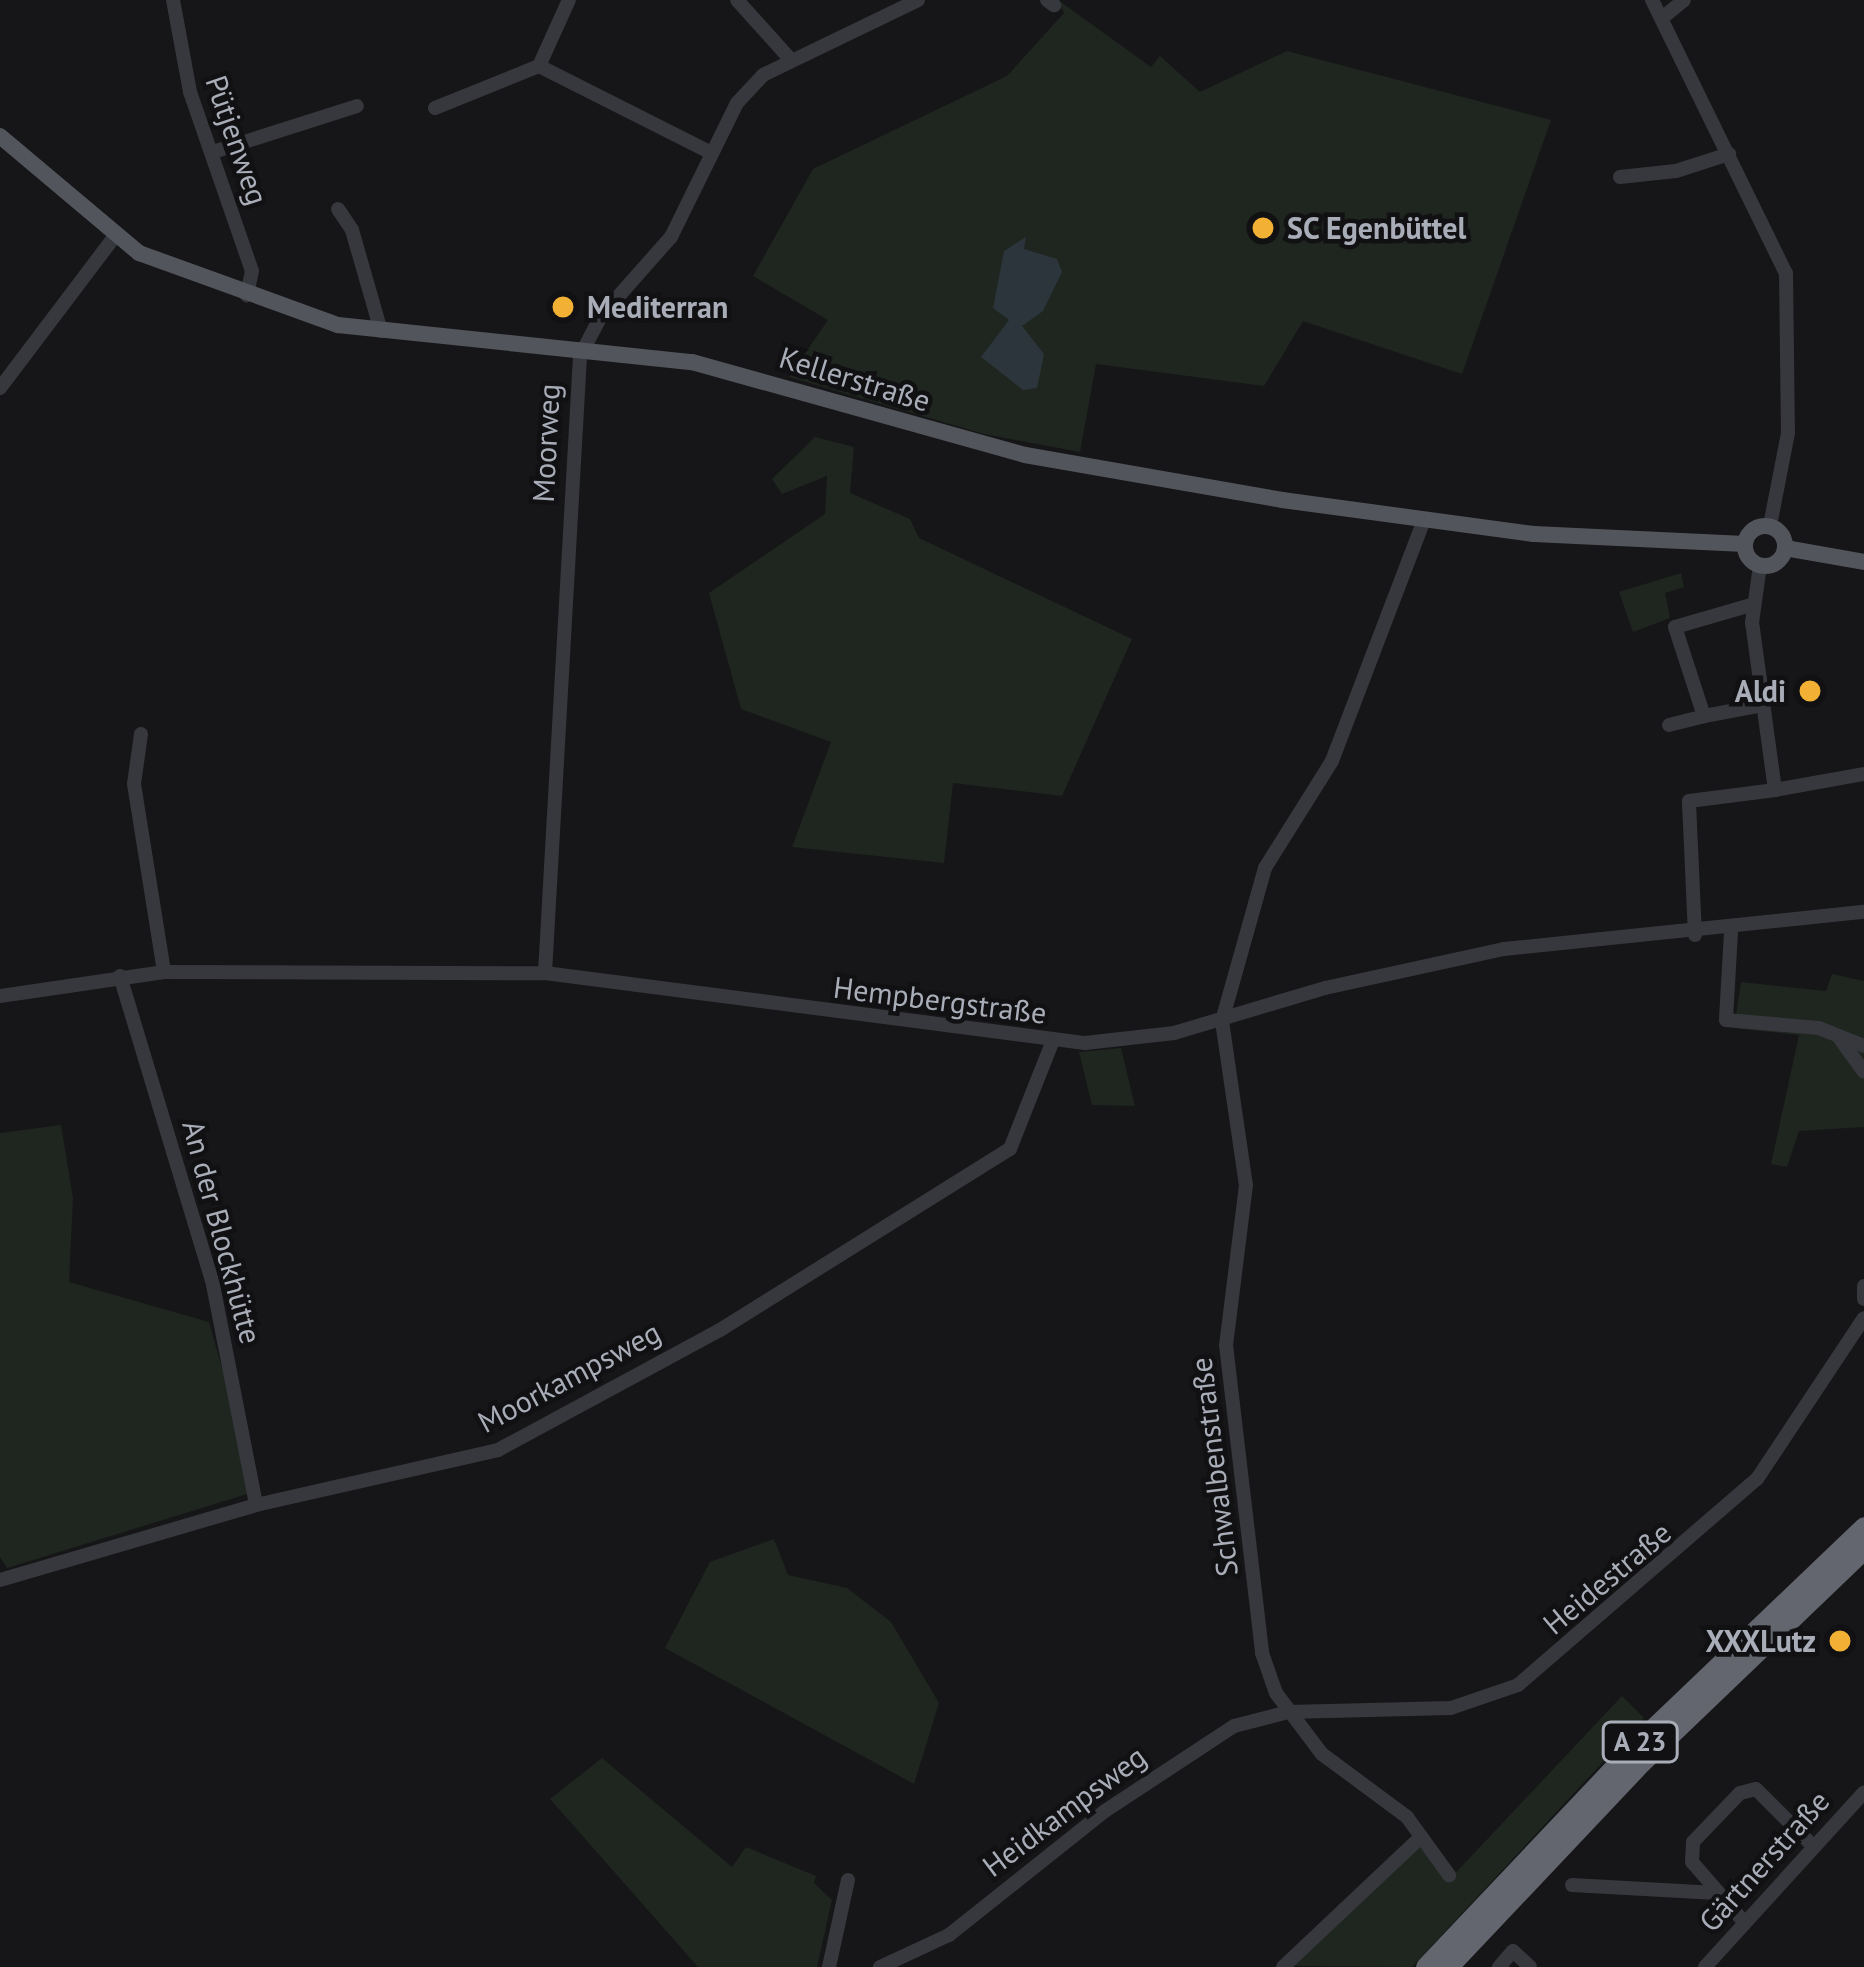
<!DOCTYPE html>
<meta charset="utf-8">
<style>
body{margin:0}
#map{position:relative;width:1864px;height:1967px;overflow:hidden;background:#161618;font-family:"PT Sans",sans-serif}
div>[style]{position:absolute}
[style*='--x']{left:calc(var(--x)*1px);top:calc(var(--y)*1px);width:calc(var(--w)*1px);rotate:calc(var(--a)*1deg)}
.green>*{inset:0;background:#1e261f}
.water>*{inset:0;background:#2c353c}
.minor>*{height:14px;margin:-7px;padding:0 7px;transform-origin:7px;border-radius:7px;background:#37383d}
.major>*{height:16px;margin:-8px;padding:0 8px;transform-origin:8px;border-radius:8px;background:#53555c}
.major>.ring{margin:-8px;padding:0;box-sizing:content-box;background:none;border:16px solid #53555c;border-radius:50%}
.highway>*{height:21px;margin:-10.5px;padding:0 10.5px;transform-origin:10.5px;border-radius:10.5px;background:#63666e}
.dots>*{width:33px;height:33px;translate:-50% -50%;box-sizing:border-box;border:6px solid #111113;border-radius:50%}
span{translate:-50% -50%;white-space:nowrap;text-align:center;line-height:1.15;-webkit-text-stroke:9px #111113;paint-order:stroke}
.shield-label span{padding:3px 9px;background:#111113;border:3px solid;border-radius:9px;-webkit-text-stroke-width:0}
.shield-label{font-size:27px;color:#a8adb8;font-weight:700}
.street-label{font-size:30px;color:#a8adb8}
.poi-label{font-size:30px;color:#a8adb8;font-weight:700}
.left{translate:0 -50%;text-align:left}
.right{translate:-100% -50%;text-align:right}
</style>
<div id="map">
<div class="green">
<i style="clip-path:polygon(1058px 0,1151px 67px,1160px 56px,1200px 92px,1287px 51px,1551px 120px,1462px 374px,1303px 321px,1264px 386px,1096px 364px,1080px 452px,984px 434px,789px 377px,828px 320px,753px 276px,813px 169px,1007px 76px,1064px 13px)"></i>
<i style="clip-path:polygon(815px 437px,854px 447px,850px 493px,910px 519px,919px 538px,1132px 639px,1062px 796px,953px 783px,944px 863px,792px 847px,831px 742px,741px 709px,709px 593px,825px 514px,827px 476px,782px 494px,772px 479px)"></i>
<i style="clip-path:polygon(1681px 573px,1684px 587px,1665px 593px,1670px 618px,1633px 632px,1619px 592px)"></i>
<i style="clip-path:polygon(1832px 974px,1864px 981px,1864px 1127px,1799px 1131px,1787px 1167px,1771px 1164px,1799px 1035px,1734px 1028px,1741px 982px,1826px 991px)"></i>
<i style="clip-path:polygon(1121px 1048px,1135px 1106px,1092px 1105px,1079px 1052px)"></i>
<i style="clip-path:polygon(61px 1125px,73px 1198px,69px 1282px,209px 1322px,257px 1491px,7px 1568px,0 1557px,0 1133px)"></i>
<i style="clip-path:polygon(774px 1539px,788px 1575px,847px 1588px,891px 1622px,939px 1703px,914px 1784px,665px 1648px,710px 1562px)"></i>
<i style="clip-path:polygon(1622px 1696px,1644px 1718px,1412px 1967px,1291px 1966px,1420px 1847px,1447px 1882px)"></i>
<i style="clip-path:polygon(602px 1758px,732px 1867px,746px 1847px,816px 1876px,814px 1883px,832px 1900px,817px 1967px,698px 1967px,550px 1799px)"></i>
</div>
<div class="water">
<i style="clip-path:polygon(1026px 237px,1024px 249px,1057px 259px,1062px 272px,1043px 311px,1022px 326px,1044px 354px,1037px 388px,1023px 390px,981px 357px,1009px 320px,993px 308px,1004px 251px)"></i>
</div>
<div class="minor">
<i style="--x:173;--y:0;--w:94;--a:79.5"></i>
<i style="--x:190;--y:92;--w:189;--a:70.9"></i>
<i style="--x:252;--y:271;--w:25;--a:102"></i>
<i style="--x:737;--y:0;--w:81;--a:48"></i>
<i style="--x:1047;--y:0;--w:9;--a:36"></i>
<i style="--x:1652;--y:0;--w:304;--a:63.9"></i>
<i style="--x:1786;--y:273;--w:160;--a:89.3"></i>
<i style="--x:1788;--y:433;--w:95;--a:101"></i>
<i style="--x:1662;--y:18;--w:28;--a:-39"></i>
<i style="--x:539;--y:66;--w:72;--a:-65.6"></i>
<i style="--x:435;--y:108;--w:112;--a:-22"></i>
<i style="--x:539;--y:66;--w:191;--a:26.8"></i>
<i style="--x:213;--y:152;--w:151;--a:-17.7"></i>
<i style="--x:1620;--y:177;--w:56;--a:-6.1"></i>
<i style="--x:1676;--y:171;--w:56;--a:-17.8"></i>
<i style="--x:338;--y:209;--w:25;--a:56"></i>
<i style="--x:352;--y:230;--w:105;--a:74"></i>
<i style="--x:0;--y:388;--w:189;--a:-52.9"></i>
<i style="--x:1424;--y:520;--w:258;--a:110.9"></i>
<i style="--x:1332;--y:761;--w:126;--a:122.1"></i>
<i style="--x:1265;--y:868;--w:159;--a:105.7"></i>
<i style="--x:1222;--y:1021;--w:166;--a:81.7"></i>
<i style="--x:1246;--y:1185;--w:161;--a:97.1"></i>
<i style="--x:1226;--y:1345;--w:310;--a:83.3"></i>
<i style="--x:1262;--y:1653;--w:42;--a:70.7"></i>
<i style="--x:1276;--y:1693;--w:76;--a:53"></i>
<i style="--x:1322;--y:1754;--w:106;--a:36.5"></i>
<i style="--x:1407;--y:1817;--w:72;--a:54.1"></i>
<i style="--x:1751;--y:605;--w:79;--a:163.9"></i>
<i style="--x:1675;--y:627;--w:94;--a:72"></i>
<i style="--x:1704;--y:716;--w:61;--a:-10.4"></i>
<i style="--x:1669;--y:725;--w:36;--a:-14"></i>
<i style="--x:141;--y:734;--w:50;--a:98"></i>
<i style="--x:134;--y:784;--w:190;--a:80.9"></i>
<i style="--x:1775;--y:790;--w:90;--a:-10.2"></i>
<i style="--x:1731;--y:932;--w:88;--a:93.3"></i>
<i style="--x:1726;--y:1020;--w:93;--a:4.9"></i>
<i style="--x:1819;--y:1028;--w:48;--a:21.8"></i>
<i style="--x:1695;--y:935;--w:134;--a:-92.6"></i>
<i style="--x:1689;--y:801;--w:87;--a:-7.3"></i>
<i style="--x:1775;--y:790;--w:169;--a:-97.8"></i>
<i style="--x:1752;--y:623;--w:59;--a:-82.1"></i>
<i style="--x:545;--y:973;--w:618;--a:-86.75"></i>
<i style="--x:580;--y:356;--w:45;--a:-62.3"></i>
<i style="--x:601;--y:316;--w:106;--a:-48.5"></i>
<i style="--x:671;--y:237;--w:149;--a:-63.8"></i>
<i style="--x:737;--y:103;--w:38;--a:-47"></i>
<i style="--x:763;--y:75;--w:172;--a:-25.8"></i>
<i style="--x:120;--y:976;--w:323;--a:73.2"></i>
<i style="--x:213;--y:1285;--w:224;--a:78.9"></i>
<i style="--x:0;--y:996;--w:166;--a:-8.3"></i>
<i style="--x:164;--y:972;--w:381;--a:0.2"></i>
<i style="--x:545;--y:973;--w:545;--a:7.39"></i>
<i style="--x:1085;--y:1043;--w:90;--a:-6.4"></i>
<i style="--x:1174;--y:1033;--w:158;--a:-16.6"></i>
<i style="--x:1325;--y:988;--w:183;--a:-12.3"></i>
<i style="--x:1504;--y:949;--w:362;--a:-5.9"></i>
<i style="--x:1838;--y:1036;--w:44;--a:54.2"></i>
<i style="--x:1864;--y:1286;--w:13;--a:90"></i>
<i style="--x:0;--y:1580;--w:267;--a:-16.3"></i>
<i style="--x:256;--y:1505;--w:248;--a:-12.8"></i>
<i style="--x:498;--y:1450;--w:252;--a:-28.4"></i>
<i style="--x:720;--y:1330;--w:342;--a:-32"></i>
<i style="--x:1010;--y:1149;--w:114;--a:-68.4"></i>
<i style="--x:1572;--y:1885;--w:145;--a:3.2"></i>
<i style="--x:1744;--y:1922;--w:79;--a:-130.9"></i>
<i style="--x:1692;--y:1862;--w:20;--a:-87"></i>
<i style="--x:1693;--y:1842;--w:68;--a:-46.2"></i>
<i style="--x:1740;--y:1793;--w:16;--a:-14"></i>
<i style="--x:1756;--y:1789;--w:82;--a:45"></i>
<i style="--x:829;--y:1967;--w:89;--a:-77.7"></i>
<i style="--x:880;--y:1967;--w:76;--a:-24.9"></i>
<i style="--x:949;--y:1935;--w:199;--a:-38.5"></i>
<i style="--x:1105;--y:1811;--w:154;--a:-33.4"></i>
<i style="--x:1234;--y:1726;--w:56;--a:-14.5"></i>
<i style="--x:1288;--y:1712;--w:163;--a:-1.4"></i>
<i style="--x:1451;--y:1708;--w:71;--a:-18.9"></i>
<i style="--x:1518;--y:1685;--w:316;--a:-40.8"></i>
<i style="--x:1757;--y:1479;--w:193;--a:-56.4"></i>
<i style="--x:1283;--y:1967;--w:190;--a:-43.3"></i>
<i style="--x:1499;--y:1967;--w:21;--a:-49"></i>
<i style="--x:1513;--y:1951;--w:23;--a:43"></i>
<i style="--x:1705;--y:1967;--w:236;--a:-47.7"></i>
</div>
<div class="major">
<i style="--x:0;--y:136;--w:182;--a:40.1"></i>
<i style="--x:139;--y:253;--w:212;--a:19.9"></i>
<i style="--x:338;--y:325;--w:356;--a:6"></i>
<i style="--x:692;--y:362;--w:346;--a:15.6"></i>
<i style="--x:1025;--y:455;--w:261;--a:9.9"></i>
<i style="--x:1282;--y:500;--w:254;--a:7.7"></i>
<i style="--x:1534;--y:534;--w:211;--a:2.7"></i>
<i class="ring" style="left:1745px;top:526px;width:24px;height:24px"></i>
<i style="--x:1785;--y:548;--w:80;--a:10"></i>
</div>
<div class="highway">
<i style="--x:1426;--y:1967;--w:300;--a:-46.6"></i>
<i style="--x:1632;--y:1749;--w:321;--a:-43.7"></i>
<i style="--x:1447;--y:1967;--w:282;--a:-46.6"></i>
<i style="--x:1641;--y:1762;--w:309;--a:-43.8"></i>
</div>
<div class="dots">
<i style="left:1263px;top:228px;background:#f2b134"></i>
<i style="left:563px;top:307px;background:#f2b134"></i>
<i style="left:1810px;top:691px;background:#f2b134"></i>
<i style="left:1840px;top:1641px;background:#f2b134"></i>
</div>
<div class="shield-label">
<span style="left:1640px;top:1742px">A 23</span>
</div>
<div class="street-label">
<span style="left:237px;top:140px;rotate:71deg">Pütjenweg</span>
<span style="left:855px;top:379px;rotate:17deg">Kellerstraße</span>
<span style="left:546px;top:443px;rotate:-87deg">Moorweg</span>
<span style="left:940px;top:1000px;rotate:7deg">Hempbergstraße</span>
<span style="left:222px;top:1232px;rotate:75deg">An der Blockhütte</span>
<span style="left:569px;top:1377px;rotate:-28deg">Moorkampsweg</span>
<span style="left:1214px;top:1467px;rotate:-97deg">Schwalbenstraße</span>
<span style="left:1607px;top:1578px;rotate:-40deg">Heidestraße</span>
<span style="left:1064px;top:1811px;rotate:-37deg">Heidkampsweg</span>
<span style="left:1764px;top:1861px;rotate:-48deg">Gärtnerstraße</span>
</div>
<div class="poi-label">
<span class="left" style="left:1287px;top:228px">SC Egenbüttel</span>
<span class="left" style="left:587px;top:307px">Mediterran</span>
<span class="right" style="left:1786px;top:691px">Aldi</span>
<span class="right" style="left:1816px;top:1641px">XXXLutz</span>
</div>
</div>
